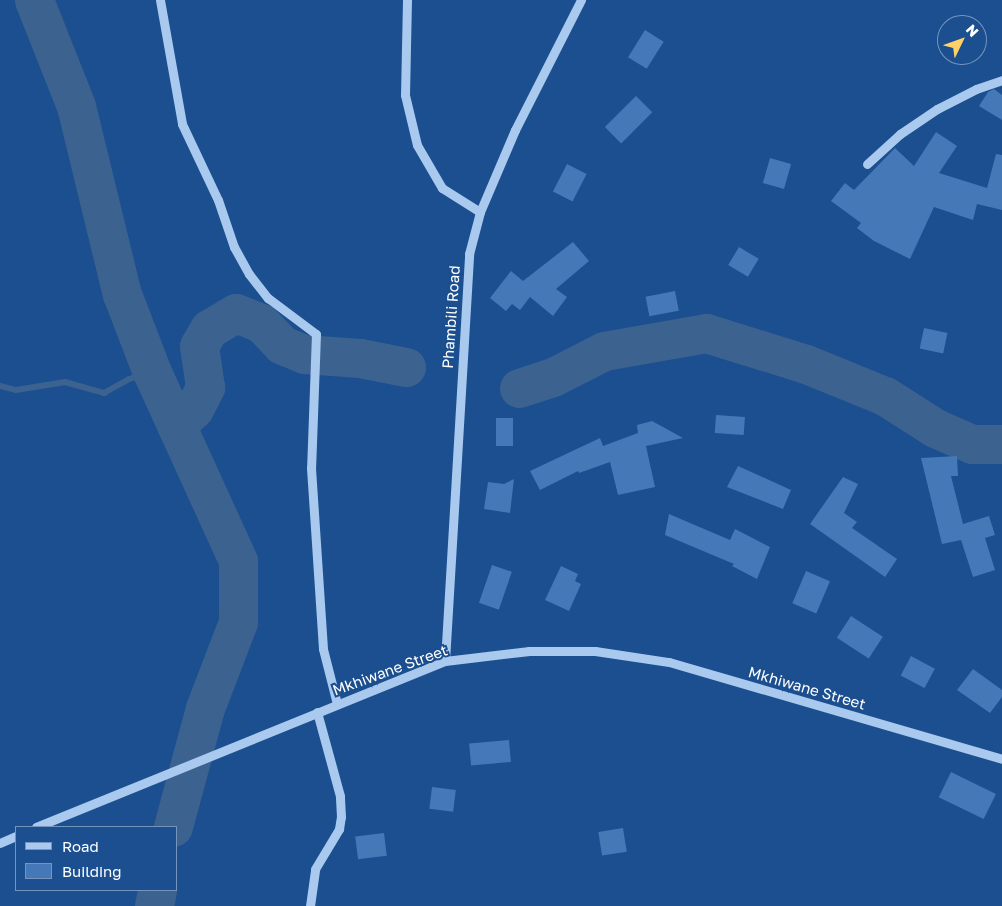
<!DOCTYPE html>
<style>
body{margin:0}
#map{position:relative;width:1002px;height:906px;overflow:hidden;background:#1b4f8f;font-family:"Golos Text",sans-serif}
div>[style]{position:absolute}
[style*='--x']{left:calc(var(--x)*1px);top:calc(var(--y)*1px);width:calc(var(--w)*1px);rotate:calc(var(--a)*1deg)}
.stream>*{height:6px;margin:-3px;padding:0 3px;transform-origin:3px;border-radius:3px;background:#3c6290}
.river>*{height:39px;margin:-19.5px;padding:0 19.5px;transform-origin:19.5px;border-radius:19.5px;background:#3c6290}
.building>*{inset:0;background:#4478b7;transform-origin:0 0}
.minor>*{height:9px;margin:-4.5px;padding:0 4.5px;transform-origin:4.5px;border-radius:4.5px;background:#a9c9ee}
span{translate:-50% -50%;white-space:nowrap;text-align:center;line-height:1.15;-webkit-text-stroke:4px #1b4f8f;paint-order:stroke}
.street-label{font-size:15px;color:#fff}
.legend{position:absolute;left:15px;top:826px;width:162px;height:65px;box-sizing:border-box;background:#1b4f8f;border:1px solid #7695bc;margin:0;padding:6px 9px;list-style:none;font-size:15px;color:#fff}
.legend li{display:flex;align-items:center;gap:10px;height:25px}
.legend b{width:25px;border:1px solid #7695bc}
.north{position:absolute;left:937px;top:15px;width:50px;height:50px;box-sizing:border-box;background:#1b4f8f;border:1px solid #7695bc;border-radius:50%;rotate:48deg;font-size:14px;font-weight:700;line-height:20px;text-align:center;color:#fff}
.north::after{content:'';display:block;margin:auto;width:18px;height:22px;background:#ffd166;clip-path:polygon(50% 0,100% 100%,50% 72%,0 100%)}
</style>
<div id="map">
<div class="stream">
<i style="--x:0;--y:386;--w:16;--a:14"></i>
<i style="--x:16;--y:390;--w:50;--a:-9.3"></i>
<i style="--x:65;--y:382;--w:41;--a:15.8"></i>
<i style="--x:104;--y:393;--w:29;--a:-29"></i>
<i style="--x:129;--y:379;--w:24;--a:-17"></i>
</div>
<div class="river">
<i style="--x:34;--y:0;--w:114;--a:68.4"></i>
<i style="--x:76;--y:106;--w:194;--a:76.3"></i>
<i style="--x:122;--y:294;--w:84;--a:69"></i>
<i style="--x:152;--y:372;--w:208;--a:65.5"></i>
<i style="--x:238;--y:561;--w:61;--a:90"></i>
<i style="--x:238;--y:622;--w:92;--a:111"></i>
<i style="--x:205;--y:708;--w:123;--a:105.1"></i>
<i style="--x:519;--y:388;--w:36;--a:-18"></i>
<i style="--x:553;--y:377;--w:57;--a:-27"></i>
<i style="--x:604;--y:351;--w:104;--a:-10"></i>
<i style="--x:706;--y:333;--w:105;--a:17.2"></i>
<i style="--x:806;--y:364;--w:85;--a:22.1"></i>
<i style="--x:885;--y:396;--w:59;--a:32.6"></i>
<i style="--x:935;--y:428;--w:40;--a:23.4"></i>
<i style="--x:972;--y:444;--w:30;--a:0"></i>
<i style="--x:176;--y:425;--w:24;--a:-42"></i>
<i style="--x:194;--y:409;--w:25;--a:-63"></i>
<i style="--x:205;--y:387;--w:41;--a:-98.3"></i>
<i style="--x:199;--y:346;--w:20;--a:-60"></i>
<i style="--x:209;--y:329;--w:31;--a:-31"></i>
<i style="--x:236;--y:313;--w:27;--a:22"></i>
<i style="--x:261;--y:323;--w:30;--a:46"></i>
<i style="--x:282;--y:345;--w:24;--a:22"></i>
<i style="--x:304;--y:354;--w:56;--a:4.1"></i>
<i style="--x:360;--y:358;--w:47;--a:11.1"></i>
<i style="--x:154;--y:906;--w:16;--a:-79"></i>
</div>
<div class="building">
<i style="left:645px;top:30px;width:22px;height:32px;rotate:32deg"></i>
<i style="clip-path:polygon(994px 89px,1002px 95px,1002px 120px,979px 106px,988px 92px)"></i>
<i style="left:636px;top:96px;width:23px;height:44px;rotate:45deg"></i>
<i style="clip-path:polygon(936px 132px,957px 146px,939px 173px,987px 188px,996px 154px,1002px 155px,1002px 210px,977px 204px,973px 220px,934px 207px,910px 259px,874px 241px,857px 228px,861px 223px,831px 201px,845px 183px,854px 190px,895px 148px,914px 166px)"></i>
<i style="left:770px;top:158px;width:22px;height:26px;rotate:16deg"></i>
<i style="left:567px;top:164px;width:22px;height:31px;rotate:27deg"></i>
<i style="clip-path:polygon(573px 242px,589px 261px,556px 289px,567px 297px,553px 316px,530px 297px,520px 310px,512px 304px,506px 311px,490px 298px,511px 271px,523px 281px)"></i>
<i style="left:739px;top:247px;width:23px;height:21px;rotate:31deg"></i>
<i style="left:675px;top:291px;width:20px;height:30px;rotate:79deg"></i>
<i style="left:924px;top:328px;width:24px;height:21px;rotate:12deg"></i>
<i style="left:716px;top:415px;width:29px;height:18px;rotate:4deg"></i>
<i style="left:496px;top:418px;width:17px;height:28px"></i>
<i style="clip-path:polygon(652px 421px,683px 438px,646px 446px,655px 487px,618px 495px,610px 462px,579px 473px,578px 471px,540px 490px,530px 471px,600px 438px,603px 446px,638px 433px,637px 425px)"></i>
<i style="clip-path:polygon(957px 456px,958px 476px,951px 476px,963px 524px,989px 516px,995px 535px,985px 538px,995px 570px,973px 577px,961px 540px,942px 544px,921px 458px)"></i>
<i style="clip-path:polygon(738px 466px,791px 490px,783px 509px,727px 487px)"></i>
<i style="clip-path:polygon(843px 477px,858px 484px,844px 513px,857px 522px,852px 528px,897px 559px,885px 577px,810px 524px)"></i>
<i style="clip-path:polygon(514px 479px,510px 513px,484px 509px,488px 482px,504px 484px)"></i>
<i style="clip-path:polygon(669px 514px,730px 540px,735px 529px,770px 547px,757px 579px,732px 566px,734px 564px,665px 535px)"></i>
<i style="left:492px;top:565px;width:21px;height:40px;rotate:19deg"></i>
<i style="clip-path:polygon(561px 566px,578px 574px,575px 581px,581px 584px,569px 611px,545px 600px)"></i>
<i style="left:806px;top:571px;width:26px;height:35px;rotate:23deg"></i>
<i style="left:851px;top:616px;width:38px;height:26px;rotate:33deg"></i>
<i style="left:911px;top:656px;width:27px;height:22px;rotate:28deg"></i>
<i style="clip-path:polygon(973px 669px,1002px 690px,1002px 697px,990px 713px,957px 690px)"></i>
<i style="left:509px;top:740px;width:22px;height:40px;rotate:85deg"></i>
<i style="left:951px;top:772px;width:50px;height:28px;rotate:26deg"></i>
<i style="left:432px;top:787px;width:24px;height:22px;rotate:7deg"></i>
<i style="left:623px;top:828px;width:24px;height:25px;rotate:81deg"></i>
<i style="left:384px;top:833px;width:23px;height:29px;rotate:83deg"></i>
</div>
<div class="minor">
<i style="--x:160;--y:0;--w:126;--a:79.9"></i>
<i style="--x:182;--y:124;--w:84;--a:64.7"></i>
<i style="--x:218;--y:200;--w:50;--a:71.2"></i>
<i style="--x:234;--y:247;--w:31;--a:61"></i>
<i style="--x:249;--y:274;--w:31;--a:52"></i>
<i style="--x:268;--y:298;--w:60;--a:36.9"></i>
<i style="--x:316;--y:334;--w:134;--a:92.1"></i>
<i style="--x:311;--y:468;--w:181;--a:86.2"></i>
<i style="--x:323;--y:649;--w:57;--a:75.7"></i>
<i style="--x:407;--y:0;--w:95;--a:91.2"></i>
<i style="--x:405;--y:95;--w:51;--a:76.5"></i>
<i style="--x:417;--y:145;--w:50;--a:59.8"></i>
<i style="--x:442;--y:188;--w:45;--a:32.3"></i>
<i style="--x:867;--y:164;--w:45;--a:-42.3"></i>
<i style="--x:900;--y:134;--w:45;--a:-34"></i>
<i style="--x:937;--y:109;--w:44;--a:-27.1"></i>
<i style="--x:976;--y:89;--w:28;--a:-19"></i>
<i style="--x:445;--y:661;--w:408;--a:-86.6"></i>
<i style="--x:469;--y:254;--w:43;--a:-75.3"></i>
<i style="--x:480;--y:212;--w:89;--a:-66.9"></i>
<i style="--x:515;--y:130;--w:146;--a:-63.1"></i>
<i style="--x:36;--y:827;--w:441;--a:-22.1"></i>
<i style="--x:445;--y:661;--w:85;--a:-6.8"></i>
<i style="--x:529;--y:651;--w:66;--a:0"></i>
<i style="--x:595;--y:651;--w:75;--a:8.5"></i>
<i style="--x:669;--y:662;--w:347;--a:16.2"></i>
<i style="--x:0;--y:843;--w:17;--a:-24"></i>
<i style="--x:310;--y:906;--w:37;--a:-82"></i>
<i style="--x:315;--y:869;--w:47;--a:-59"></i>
<i style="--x:339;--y:829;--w:12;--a:-81"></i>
<i style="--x:341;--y:817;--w:21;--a:-93"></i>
<i style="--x:340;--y:796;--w:87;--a:-105.3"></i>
</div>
<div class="street-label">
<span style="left:451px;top:317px;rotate:-86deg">Phambili Road</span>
<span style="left:390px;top:670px;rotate:-20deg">Mkhiwane Street</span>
<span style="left:807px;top:688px;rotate:16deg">Mkhiwane Street</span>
</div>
<ul class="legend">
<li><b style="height:6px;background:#a9c9ee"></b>Road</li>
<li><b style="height:14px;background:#4478b7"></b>Building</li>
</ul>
<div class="north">N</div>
</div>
